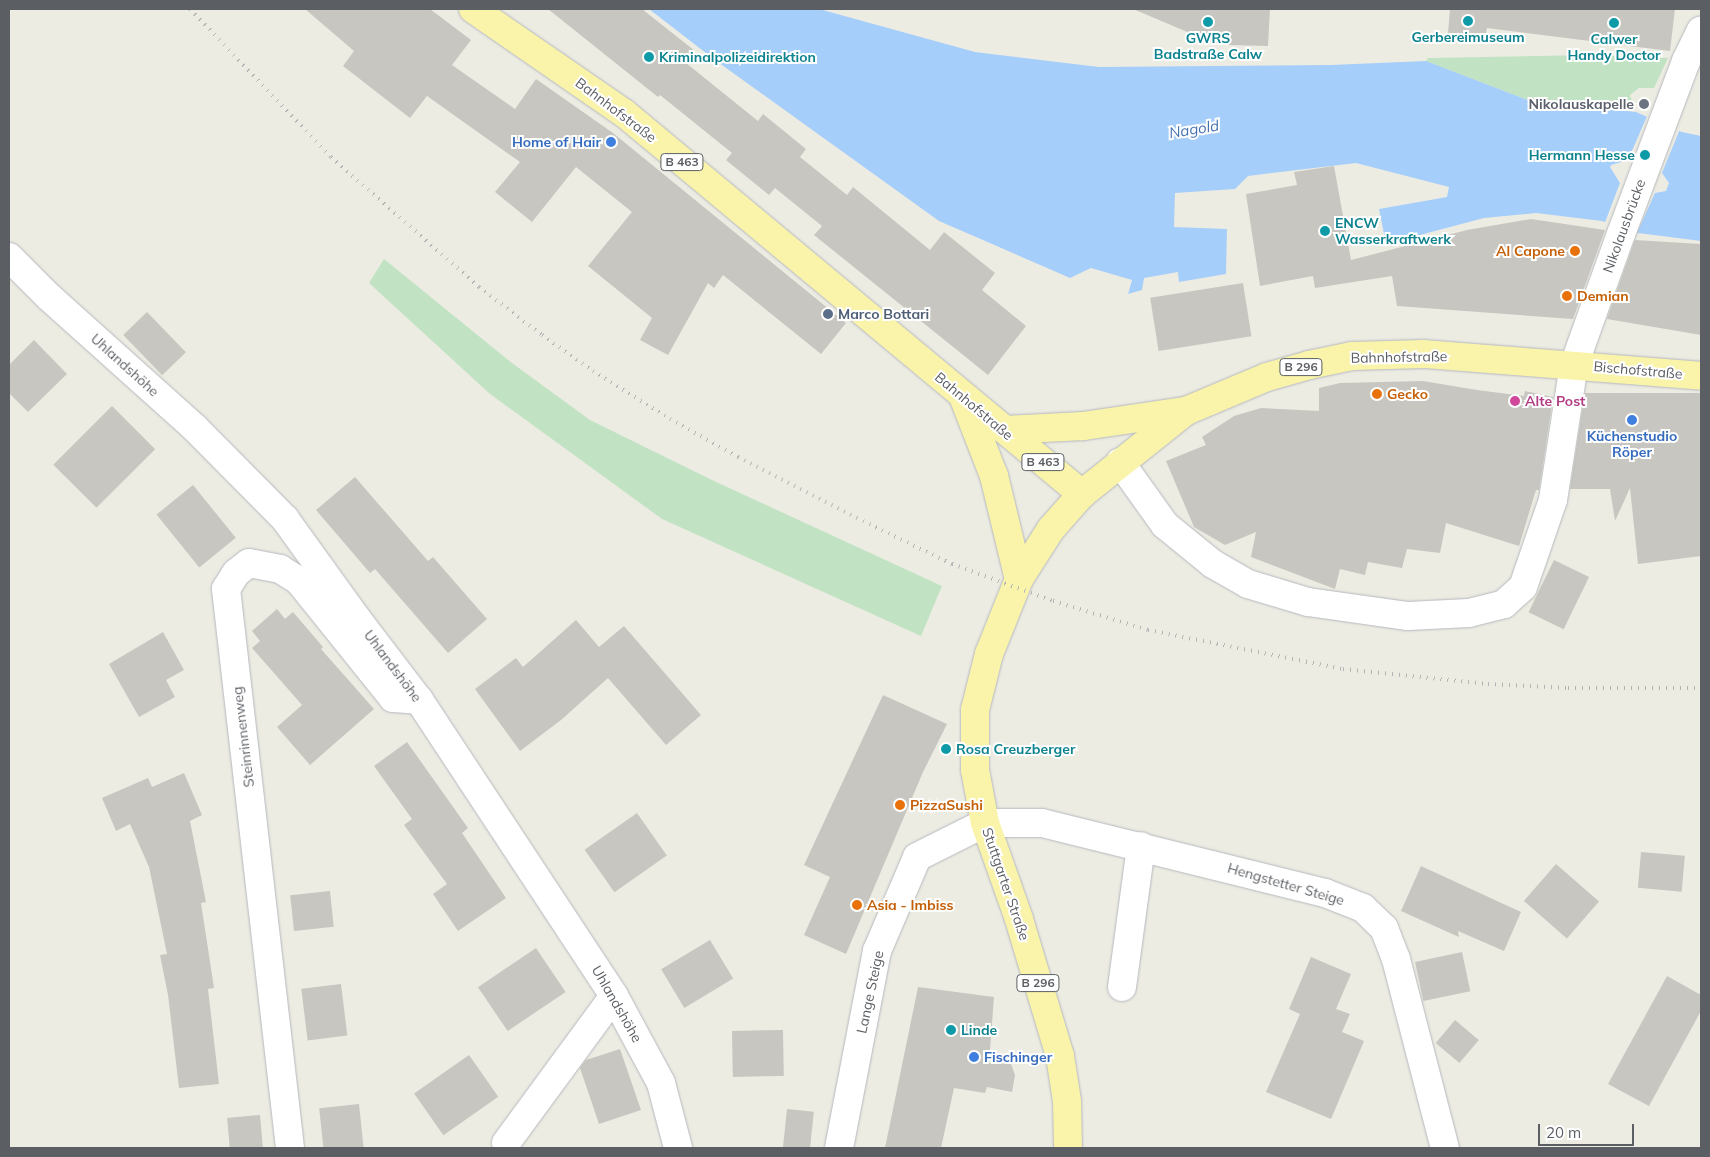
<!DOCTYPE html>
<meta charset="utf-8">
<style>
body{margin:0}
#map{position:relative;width:1710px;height:1157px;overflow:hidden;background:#edece3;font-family:Mulish,sans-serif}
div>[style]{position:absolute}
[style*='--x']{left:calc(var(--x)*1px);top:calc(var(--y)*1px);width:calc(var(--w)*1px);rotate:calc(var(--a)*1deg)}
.green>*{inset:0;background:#c1e3c4}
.water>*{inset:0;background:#a6cefa}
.pier>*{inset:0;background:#edece3}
.building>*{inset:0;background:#c8c6c0;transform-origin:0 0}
.roads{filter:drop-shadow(0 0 1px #b5b8bd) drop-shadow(0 0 1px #b5b8bd)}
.minor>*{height:28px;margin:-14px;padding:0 14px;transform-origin:14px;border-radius:14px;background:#fff}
.major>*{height:28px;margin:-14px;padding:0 14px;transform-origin:14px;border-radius:14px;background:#faf4ab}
.rail>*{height:4px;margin-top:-2px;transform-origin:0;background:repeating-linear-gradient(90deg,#b3b4b4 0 1px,transparent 0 7px)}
.dots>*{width:14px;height:14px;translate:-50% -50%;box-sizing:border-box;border:2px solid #fff;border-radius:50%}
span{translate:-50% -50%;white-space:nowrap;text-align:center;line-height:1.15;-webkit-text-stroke:4px #fff;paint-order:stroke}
.shield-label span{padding:1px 4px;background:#fff;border:1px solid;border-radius:4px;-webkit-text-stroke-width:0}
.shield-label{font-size:12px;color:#5b5e63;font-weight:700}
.culture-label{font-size:14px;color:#0d838f;font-weight:700}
.left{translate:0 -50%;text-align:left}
.right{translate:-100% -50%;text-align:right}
.worship-label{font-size:14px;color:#5b616d;font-weight:700}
.street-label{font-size:14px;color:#5b5e63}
.shop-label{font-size:14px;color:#366cbe;font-weight:700}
.food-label{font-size:14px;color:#c56008;font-weight:700}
.service-label{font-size:14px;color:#4e5e75;font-weight:700}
.hotel-label{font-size:14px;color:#b23c85;font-weight:700}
.water-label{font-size:15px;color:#4773b3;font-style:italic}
.frame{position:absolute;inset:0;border:10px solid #5b5e63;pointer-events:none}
.scale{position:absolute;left:1538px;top:1124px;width:96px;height:22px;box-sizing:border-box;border:2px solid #5b5e63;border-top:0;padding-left:6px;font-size:15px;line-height:18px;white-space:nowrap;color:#5b5e63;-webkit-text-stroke:4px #fff;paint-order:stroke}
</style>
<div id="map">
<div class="green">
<i style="clip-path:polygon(1588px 55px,1668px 58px,1654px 88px,1639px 88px,1630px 95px,1635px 110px,1525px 99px,1426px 61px,1428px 58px)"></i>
<i style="clip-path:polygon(384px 259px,512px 363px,590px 420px,714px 481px,942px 586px,921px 636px,662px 519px,490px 394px,369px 283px)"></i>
</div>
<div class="water">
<i style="clip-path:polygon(649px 9px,819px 9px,975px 52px,1099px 67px,1331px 65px,1426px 61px,1525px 99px,1636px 112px,1682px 132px,1701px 136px,1701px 241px,1638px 233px,1602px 221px,1536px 213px,1484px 218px,1386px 244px,1379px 209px,1447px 197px,1449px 187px,1356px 163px,1248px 176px,1235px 189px,1175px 193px,1174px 227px,1227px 229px,1226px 274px,1179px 282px,1178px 272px,1144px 278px,1142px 290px,1128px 294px,1132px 280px,1091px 268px,1070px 278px,939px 221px,715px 60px)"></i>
</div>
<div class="pier">
<i style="clip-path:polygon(1648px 114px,1680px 129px,1662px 173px,1669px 183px,1666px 191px,1655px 193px,1636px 235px,1604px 225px,1620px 183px,1610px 167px,1611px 165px,1628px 160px)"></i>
</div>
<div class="building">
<i style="clip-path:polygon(305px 9px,430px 9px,471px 40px,452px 65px,515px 109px,536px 79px,613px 133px,846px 323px,821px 354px,723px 275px,714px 288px,708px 283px,668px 355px,640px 340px,652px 318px,588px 266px,632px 212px,576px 167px,532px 222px,495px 192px,520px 162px,427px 96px,410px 118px,343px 66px,354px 51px)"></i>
<i style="clip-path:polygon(548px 9px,642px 9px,695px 51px,686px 63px,758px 121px,763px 114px,806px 149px,800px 157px,847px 195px,853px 187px,930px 250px,944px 232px,995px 273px,982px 290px,1026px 326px,988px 375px,814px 235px,822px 226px,775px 188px,769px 195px,726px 160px,732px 153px,660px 95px,658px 97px)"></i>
<i style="clip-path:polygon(1133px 9px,1270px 9px,1268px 46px,1230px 45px,1211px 42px)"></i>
<i style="clip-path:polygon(1450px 9px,1675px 9px,1670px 51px,1487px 28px,1485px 37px,1448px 33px)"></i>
<i style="clip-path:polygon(1334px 166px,1351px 260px,1467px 230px,1531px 219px,1605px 230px,1573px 319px,1397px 306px,1392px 276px,1315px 288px,1313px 276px,1260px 286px,1246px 194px,1297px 185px,1294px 172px)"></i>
<i style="clip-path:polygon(1635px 240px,1701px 244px,1701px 335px,1607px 319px)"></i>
<i style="left:1243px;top:283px;width:54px;height:94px;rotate:81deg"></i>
<i style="left:147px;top:312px;width:56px;height:33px;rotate:46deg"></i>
<i style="clip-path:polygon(34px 340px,67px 374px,28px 412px,9px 393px,9px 365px)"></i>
<i style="clip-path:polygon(1423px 381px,1477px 390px,1524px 396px,1525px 391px,1553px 397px,1539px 490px,1536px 490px,1519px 546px,1446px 523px,1440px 553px,1407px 549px,1402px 568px,1368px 562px,1365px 575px,1340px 569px,1335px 589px,1251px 557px,1256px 532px,1225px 545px,1194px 527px,1166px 461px,1206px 445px,1202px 437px,1234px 416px,1261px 408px,1319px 411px,1319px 388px,1340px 383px)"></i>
<i style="clip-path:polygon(1585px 393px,1701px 393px,1701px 556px,1638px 564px,1630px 488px,1615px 521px,1610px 489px,1570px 489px)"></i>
<i style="left:112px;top:406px;width:61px;height:83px;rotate:45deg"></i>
<i style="clip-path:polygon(355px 477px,428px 561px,433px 557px,487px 619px,448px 653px,375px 569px,370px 573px,316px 510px)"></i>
<i style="left:193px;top:485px;width:68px;height:47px;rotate:51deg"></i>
<i style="left:1554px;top:560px;width:39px;height:58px;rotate:26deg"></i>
<i style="clip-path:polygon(277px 609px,285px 619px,293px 612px,323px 647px,321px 649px,374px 709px,310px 765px,277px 727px,302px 705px,252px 648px,260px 641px,252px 631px)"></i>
<i style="clip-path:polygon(576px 620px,599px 647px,624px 626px,701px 715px,666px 745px,608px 678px,561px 720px,520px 751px,475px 689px,516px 658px,523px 667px)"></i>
<i style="clip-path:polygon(163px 632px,184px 670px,166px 680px,175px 697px,139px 717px,109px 664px)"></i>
<i style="clip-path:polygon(883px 695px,947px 724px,923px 772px,846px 954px,804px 935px,830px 877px,804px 865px)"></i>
<i style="clip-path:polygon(407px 742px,468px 828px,462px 833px,506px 898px,458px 931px,433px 894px,447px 884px,404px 825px,412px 819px,374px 766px)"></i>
<i style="clip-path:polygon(184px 773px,202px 815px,190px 821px,206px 902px,201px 903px,214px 988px,208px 989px,219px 1084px,179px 1088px,168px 995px,160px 955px,167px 954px,149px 867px,130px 824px,116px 831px,102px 798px,148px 778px,152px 787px)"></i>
<i style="left:637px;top:813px;width:52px;height:64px;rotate:55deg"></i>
<i style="left:1641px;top:852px;width:44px;height:36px;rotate:5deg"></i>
<i style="left:1556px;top:864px;width:57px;height:49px;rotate:41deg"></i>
<i style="clip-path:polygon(1421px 866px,1521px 912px,1504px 951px,1458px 931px,1459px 937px,1401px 911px)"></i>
<i style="left:330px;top:891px;width:36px;height:40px;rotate:84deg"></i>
<i style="left:710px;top:940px;width:45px;height:57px;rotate:59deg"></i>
<i style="left:536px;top:948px;width:53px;height:70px;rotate:56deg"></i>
<i style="left:1462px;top:952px;width:40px;height:48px;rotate:78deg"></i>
<i style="clip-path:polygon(1311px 957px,1351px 974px,1336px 1009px,1350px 1014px,1342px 1032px,1364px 1041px,1331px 1119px,1266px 1092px,1300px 1014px,1289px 1009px)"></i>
<i style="clip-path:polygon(1667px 976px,1701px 995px,1701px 1011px,1649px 1106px,1608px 1084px)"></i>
<i style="left:341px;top:984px;width:52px;height:40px;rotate:83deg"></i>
<i style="clip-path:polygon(918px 987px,994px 997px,989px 1063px,1011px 1064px,1015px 1075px,1012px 1092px,987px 1087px,985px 1093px,954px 1088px,941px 1148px,885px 1148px)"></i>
<i style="left:1455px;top:1020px;width:31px;height:30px;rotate:40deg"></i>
<i style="left:783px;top:1030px;width:46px;height:51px;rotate:89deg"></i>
<i style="clip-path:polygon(620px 1049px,641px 1110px,599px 1124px,580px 1068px,586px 1060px)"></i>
<i style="left:469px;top:1055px;width:51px;height:67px;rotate:55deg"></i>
<i style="left:359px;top:1104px;width:44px;height:40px;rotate:84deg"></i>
<i style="left:787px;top:1109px;width:27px;height:39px;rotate:6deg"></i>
<i style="left:260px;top:1115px;width:33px;height:33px;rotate:85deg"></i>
</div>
<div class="roads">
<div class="minor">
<i style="--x:9;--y:257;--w:57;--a:45"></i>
<i style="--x:49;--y:297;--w:196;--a:41.9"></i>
<i style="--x:195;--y:428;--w:128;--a:45.3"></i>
<i style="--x:285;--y:519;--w:123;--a:54.2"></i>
<i style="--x:357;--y:619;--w:102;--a:52.6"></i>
<i style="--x:419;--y:700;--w:354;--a:56.6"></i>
<i style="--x:614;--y:996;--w:99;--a:61.6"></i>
<i style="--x:661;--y:1083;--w:67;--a:75.3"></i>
<i style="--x:1120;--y:462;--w:77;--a:54.5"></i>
<i style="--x:1165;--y:525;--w:62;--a:39.1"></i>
<i style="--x:1213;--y:564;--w:40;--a:29.7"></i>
<i style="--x:1248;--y:584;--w:63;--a:16.7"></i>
<i style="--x:1308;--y:602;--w:101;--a:8"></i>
<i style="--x:1408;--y:616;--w:61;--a:-2.8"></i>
<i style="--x:1469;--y:613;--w:36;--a:-14"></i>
<i style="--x:1504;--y:604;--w:25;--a:-42"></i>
<i style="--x:1523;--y:587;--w:92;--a:-71"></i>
<i style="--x:1553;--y:500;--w:137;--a:-81.2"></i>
<i style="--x:1574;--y:365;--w:139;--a:-70.3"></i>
<i style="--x:1621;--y:234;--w:185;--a:-69.4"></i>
<i style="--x:1686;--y:61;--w:34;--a:-64"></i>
<i style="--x:1122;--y:987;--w:142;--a:-82.3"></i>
<i style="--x:506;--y:1143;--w:182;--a:-53.7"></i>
<i style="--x:290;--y:1148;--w:563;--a:-96.53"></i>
<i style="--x:226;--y:589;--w:19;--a:-58"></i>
<i style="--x:236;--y:573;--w:16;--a:-38"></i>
<i style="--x:249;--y:563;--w:32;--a:11"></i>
<i style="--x:280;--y:569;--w:22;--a:32"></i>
<i style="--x:299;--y:581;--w:150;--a:51.2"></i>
<i style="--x:393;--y:698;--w:26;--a:4"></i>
<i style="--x:839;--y:1148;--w:201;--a:-79.1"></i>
<i style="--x:877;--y:951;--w:102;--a:-66.9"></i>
<i style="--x:917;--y:857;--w:76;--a:-26.6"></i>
<i style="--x:985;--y:823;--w:57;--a:0"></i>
<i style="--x:1042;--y:823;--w:292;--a:13.9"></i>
<i style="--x:1325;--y:893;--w:41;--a:21.5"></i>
<i style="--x:1363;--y:908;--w:29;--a:44"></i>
<i style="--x:1384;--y:928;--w:33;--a:69"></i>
<i style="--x:1396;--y:959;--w:195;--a:75.5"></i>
</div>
<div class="major">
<i style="--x:473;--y:9;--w:183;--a:34.6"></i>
<i style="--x:624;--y:113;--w:596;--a:39.76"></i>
<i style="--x:964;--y:399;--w:83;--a:68.7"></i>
<i style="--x:994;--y:476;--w:106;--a:76.4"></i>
<i style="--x:1005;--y:430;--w:78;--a:-2.9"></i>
<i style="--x:1083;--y:426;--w:102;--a:-8.4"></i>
<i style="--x:1068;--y:1148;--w:47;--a:-91.2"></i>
<i style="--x:1067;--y:1101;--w:46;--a:-98.8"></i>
<i style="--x:1060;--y:1056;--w:143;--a:-106.7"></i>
<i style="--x:1019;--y:919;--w:102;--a:-109.5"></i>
<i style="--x:985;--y:823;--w:54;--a:-100.7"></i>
<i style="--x:975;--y:770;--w:60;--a:-90"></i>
<i style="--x:975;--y:710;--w:58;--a:-76"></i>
<i style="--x:989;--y:654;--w:81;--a:-68.2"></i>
<i style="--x:1019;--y:579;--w:59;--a:-57.4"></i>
<i style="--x:1051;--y:529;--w:47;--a:-48.5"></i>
<i style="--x:1082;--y:494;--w:133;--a:-38.6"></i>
<i style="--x:1186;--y:411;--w:88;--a:-22.8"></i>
<i style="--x:1267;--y:377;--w:44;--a:-15.9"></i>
<i style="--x:1309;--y:365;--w:44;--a:-11.8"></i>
<i style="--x:1352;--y:356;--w:72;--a:-1.6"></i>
<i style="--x:1424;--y:354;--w:278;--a:4.5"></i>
</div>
</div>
<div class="rail">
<i style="--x:190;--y:9;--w:204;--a:46.4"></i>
<i style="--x:331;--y:157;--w:197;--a:41.3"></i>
<i style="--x:479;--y:287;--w:79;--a:37.3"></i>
<i style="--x:542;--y:335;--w:62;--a:35.2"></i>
<i style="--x:593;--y:371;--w:91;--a:31.9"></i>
<i style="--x:670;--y:419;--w:78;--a:29.2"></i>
<i style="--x:738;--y:457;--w:140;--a:27.1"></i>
<i style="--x:863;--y:521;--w:99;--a:25.8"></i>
<i style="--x:952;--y:564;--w:108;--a:20.1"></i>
<i style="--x:1053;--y:601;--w:99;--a:17"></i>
<i style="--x:1148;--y:630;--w:199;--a:11.3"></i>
<i style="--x:1343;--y:669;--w:146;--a:5.9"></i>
<i style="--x:1488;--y:684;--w:80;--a:2.9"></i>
<i style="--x:1568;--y:688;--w:133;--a:0"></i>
</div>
<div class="dots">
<i style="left:1468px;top:21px;background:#0f9aa8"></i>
<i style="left:1208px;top:22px;background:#0f9aa8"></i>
<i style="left:1614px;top:23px;background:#0f9aa8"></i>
<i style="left:649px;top:57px;background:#0f9aa8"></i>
<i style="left:1644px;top:104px;background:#6b7280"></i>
<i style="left:611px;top:142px;background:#3f7fe0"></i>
<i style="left:1645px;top:155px;background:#0f9aa8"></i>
<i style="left:1325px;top:231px;background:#0f9aa8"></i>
<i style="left:1575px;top:251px;background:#e8710a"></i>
<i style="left:1567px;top:296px;background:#e8710a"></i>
<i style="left:828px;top:314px;background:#5c6f8a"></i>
<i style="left:1377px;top:394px;background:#e8710a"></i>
<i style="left:1515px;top:401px;background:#d1479c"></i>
<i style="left:1632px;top:420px;background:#3f7fe0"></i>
<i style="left:946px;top:749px;background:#0f9aa8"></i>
<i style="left:900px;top:805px;background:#e8710a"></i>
<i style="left:857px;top:905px;background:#e8710a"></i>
<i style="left:951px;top:1030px;background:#0f9aa8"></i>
<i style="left:974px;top:1057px;background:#3f7fe0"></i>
</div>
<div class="shield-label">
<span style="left:682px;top:162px">B 463</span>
<span style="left:1301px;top:367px">B 296</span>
<span style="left:1043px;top:462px">B 463</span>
<span style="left:1038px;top:983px">B 296</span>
</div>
<div class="culture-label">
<span style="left:1468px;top:37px">Gerbereimuseum</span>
<span style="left:1208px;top:46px">GWRS<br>Badstraße Calw</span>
<span style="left:1614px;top:47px">Calwer<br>Handy Doctor</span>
<span class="left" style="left:659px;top:57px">Kriminalpolizeidirektion</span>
<span class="right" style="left:1635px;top:155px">Hermann Hesse</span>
<span class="left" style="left:1335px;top:231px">ENCW<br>Wasserkraftwerk</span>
<span class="left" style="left:956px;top:749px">Rosa Creuzberger</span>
<span class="left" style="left:961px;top:1030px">Linde</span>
</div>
<div class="worship-label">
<span class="right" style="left:1634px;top:104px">Nikolauskapelle</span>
</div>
<div class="street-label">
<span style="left:616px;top:110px;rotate:37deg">Bahnhofstraße</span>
<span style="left:1624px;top:226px;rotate:-70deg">Nikolausbrücke</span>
<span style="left:1399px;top:357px;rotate:-1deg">Bahnhofstraße</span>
<span style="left:125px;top:365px;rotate:42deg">Uhlandshöhe</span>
<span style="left:1638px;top:370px;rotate:5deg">Bischofstraße</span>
<span style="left:974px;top:406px;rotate:40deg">Bahnhofstraße</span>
<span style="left:393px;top:666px;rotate:53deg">Uhlandshöhe</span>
<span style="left:243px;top:737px;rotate:-97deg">Steinrinnenweg</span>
<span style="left:1006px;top:884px;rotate:71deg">Stuttgarter Straße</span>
<span style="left:1286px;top:884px;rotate:16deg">Hengstetter Steige</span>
<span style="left:870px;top:992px;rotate:-78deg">Lange Steige</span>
<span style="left:617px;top:1004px;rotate:60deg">Uhlandshöhe</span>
</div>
<div class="shop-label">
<span class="right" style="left:601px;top:142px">Home of Hair</span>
<span style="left:1632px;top:444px">Küchenstudio<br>Röper</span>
<span class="left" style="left:984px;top:1057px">Fischinger</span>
</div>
<div class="food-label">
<span class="right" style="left:1565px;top:251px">Al Capone</span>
<span class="left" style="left:1577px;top:296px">Demian</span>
<span class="left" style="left:1387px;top:394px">Gecko</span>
<span class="left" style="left:910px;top:805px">PizzaSushi</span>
<span class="left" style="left:867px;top:905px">Asia - Imbiss</span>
</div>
<div class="service-label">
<span class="left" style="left:838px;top:314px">Marco Bottari</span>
</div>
<div class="hotel-label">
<span class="left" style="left:1525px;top:401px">Alte Post</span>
</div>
<div class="water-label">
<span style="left:1194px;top:129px;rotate:-9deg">Nagold</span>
</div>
<div class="frame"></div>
<div class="scale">20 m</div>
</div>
